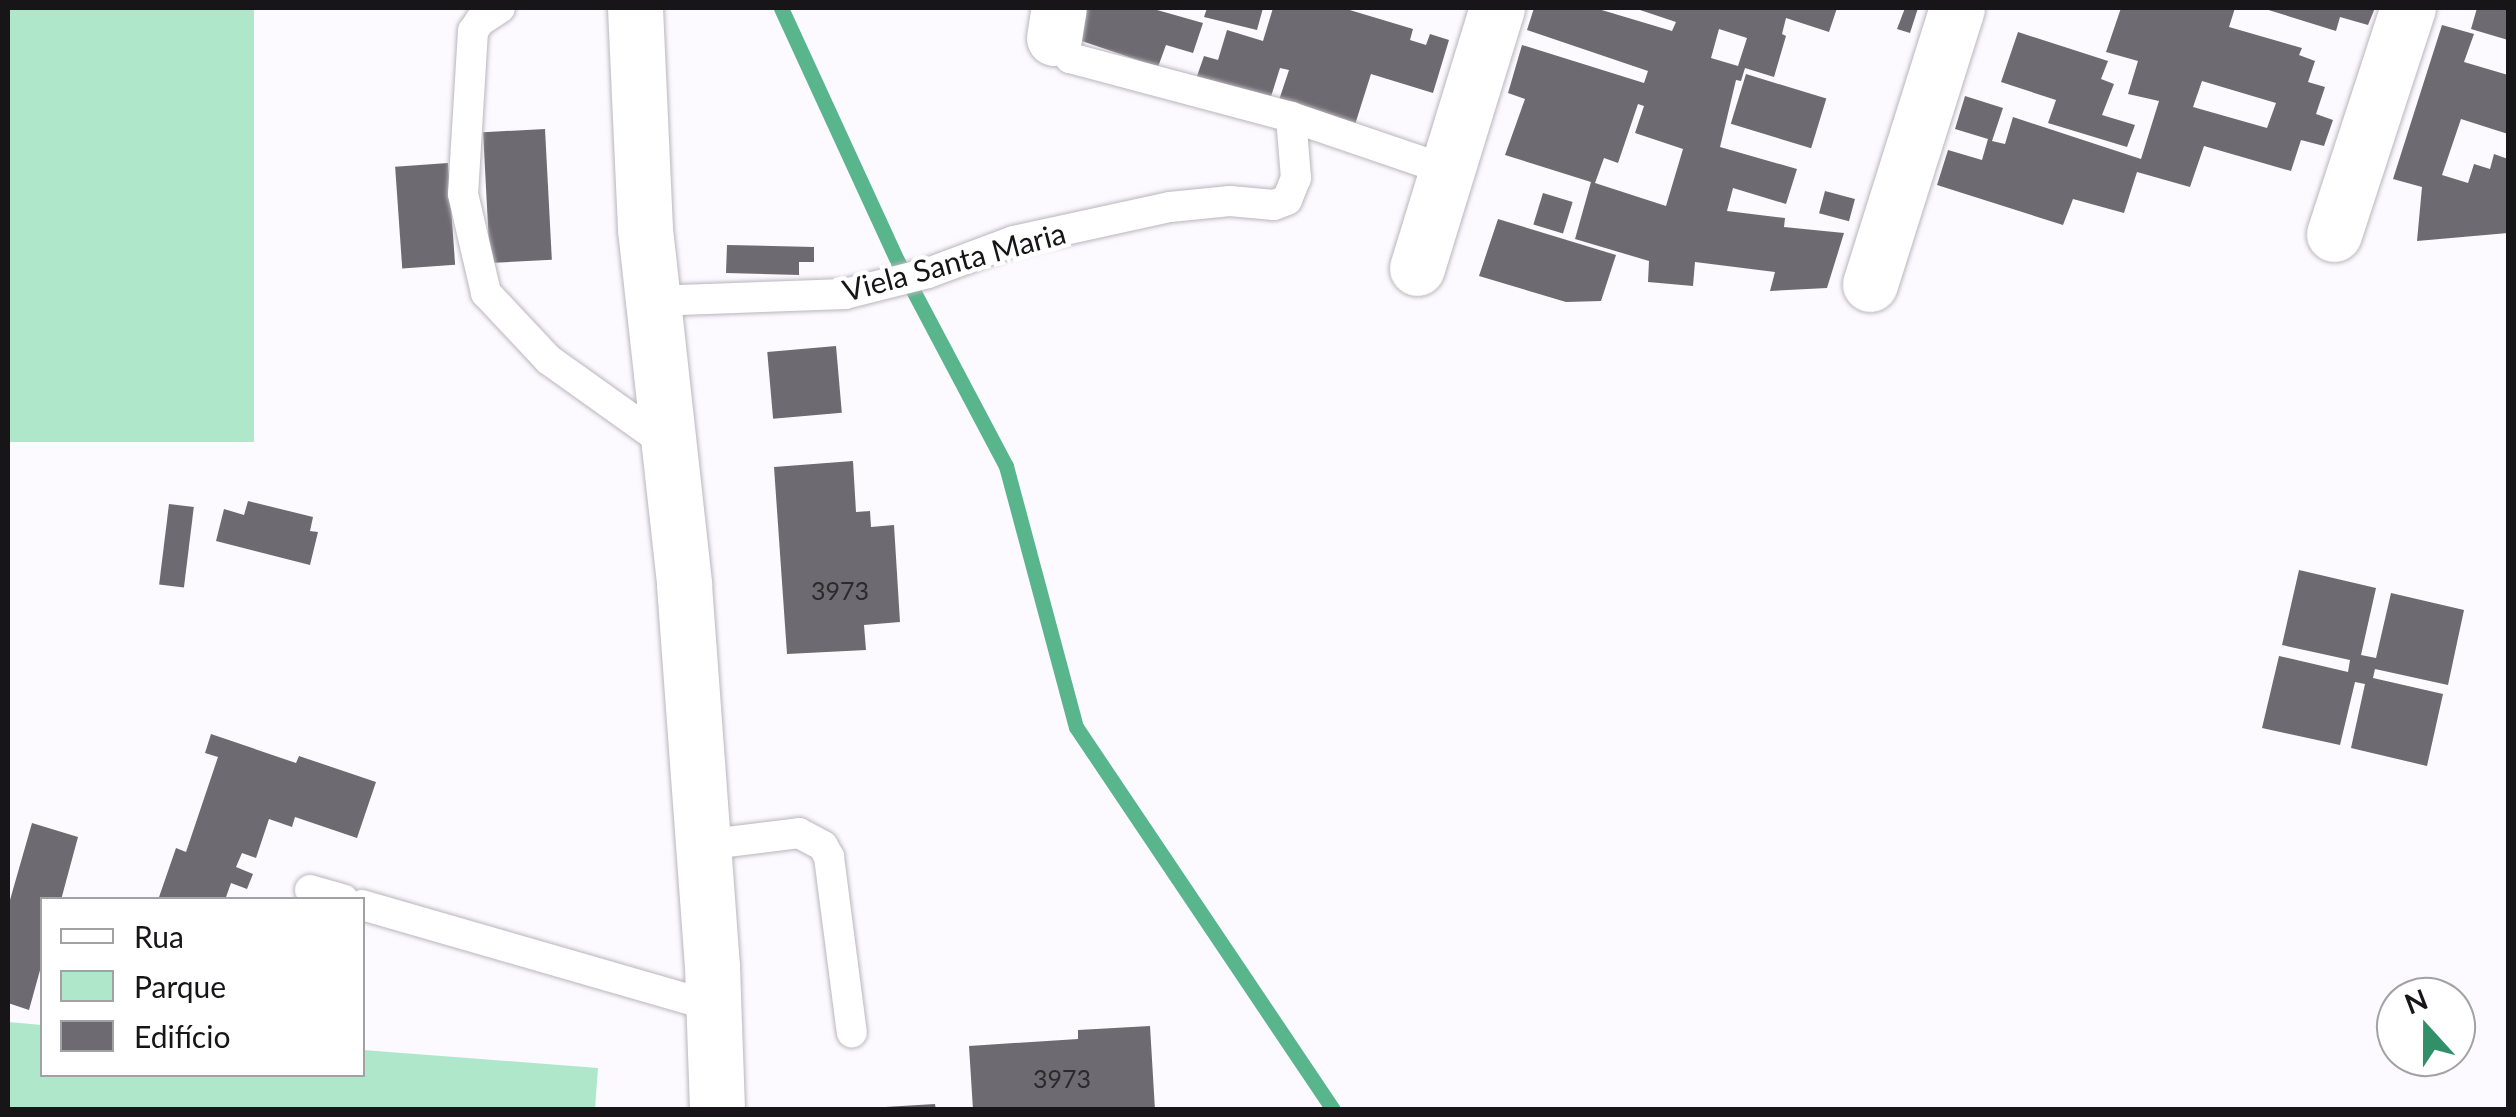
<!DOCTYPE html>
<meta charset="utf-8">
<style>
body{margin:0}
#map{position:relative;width:2516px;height:1117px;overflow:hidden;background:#fcfaff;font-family:Lato,sans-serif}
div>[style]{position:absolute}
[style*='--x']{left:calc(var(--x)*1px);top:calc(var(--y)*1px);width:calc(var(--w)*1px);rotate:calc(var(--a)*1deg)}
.green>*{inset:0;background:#afe7ca;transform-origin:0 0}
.stream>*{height:15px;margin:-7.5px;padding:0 7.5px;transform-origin:7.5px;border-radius:7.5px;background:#59b58c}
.building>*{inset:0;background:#6d6a71;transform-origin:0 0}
.roads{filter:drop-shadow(0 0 2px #b9b5bd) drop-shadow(0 0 2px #b9b5bd)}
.service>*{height:30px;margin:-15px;padding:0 15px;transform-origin:15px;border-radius:15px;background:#fff}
.minor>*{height:55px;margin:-27.5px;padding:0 27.5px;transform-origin:27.5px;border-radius:27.5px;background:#fff}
.secondary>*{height:55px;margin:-27.5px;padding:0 27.5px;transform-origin:27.5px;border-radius:27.5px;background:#fff}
span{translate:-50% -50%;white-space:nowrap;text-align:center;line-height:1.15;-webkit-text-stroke:9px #fff;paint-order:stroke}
.number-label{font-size:25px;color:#2c2a2e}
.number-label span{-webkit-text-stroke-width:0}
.street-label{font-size:30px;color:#171518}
.frame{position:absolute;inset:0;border:10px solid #171518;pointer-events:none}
.legend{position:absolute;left:40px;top:897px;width:325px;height:180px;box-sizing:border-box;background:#fff;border:2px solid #a2a1a3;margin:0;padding:12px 18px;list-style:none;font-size:30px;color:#171518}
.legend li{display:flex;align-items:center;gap:20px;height:50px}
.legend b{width:50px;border:2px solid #a2a1a3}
.north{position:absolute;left:2376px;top:977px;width:100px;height:100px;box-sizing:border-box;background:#fff;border:2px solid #a2a1a3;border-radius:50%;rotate:339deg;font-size:28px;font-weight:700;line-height:40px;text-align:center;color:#171518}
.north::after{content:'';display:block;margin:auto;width:35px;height:45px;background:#319068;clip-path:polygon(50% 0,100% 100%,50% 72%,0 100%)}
</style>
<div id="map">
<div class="green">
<i style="left:8px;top:8px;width:246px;height:434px"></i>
<i style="clip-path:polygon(8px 1022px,42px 1025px,42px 1074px,362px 1074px,363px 1050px,598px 1068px,595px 1109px,8px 1109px)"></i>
</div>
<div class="stream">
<i style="--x:781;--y:8;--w:280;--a:65.3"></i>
<i style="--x:898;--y:262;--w:231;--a:62.1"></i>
<i style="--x:1006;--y:466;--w:270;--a:75"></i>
<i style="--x:1076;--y:727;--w:461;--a:56.1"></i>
</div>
<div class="building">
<i style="clip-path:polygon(1082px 8px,1150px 8px,1203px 23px,1193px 53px,1166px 45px,1158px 67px,1073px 38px)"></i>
<i style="clip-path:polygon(1207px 8px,1263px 8px,1257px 30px,1204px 17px)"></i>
<i style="clip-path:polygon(1273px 8px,1343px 8px,1413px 29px,1410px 40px,1426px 45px,1430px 34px,1449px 40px,1433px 93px,1371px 74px,1353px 131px,1277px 106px,1289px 70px,1280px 68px,1269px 103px,1196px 79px,1204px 56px,1218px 60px,1227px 30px,1263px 41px)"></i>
<i style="clip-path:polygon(evenodd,1534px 8px,1595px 8px,1672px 31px,1676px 22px,1634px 8px,1837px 8px,1829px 32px,1786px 18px,1782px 34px,1786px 36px,1774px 77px,1745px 68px,1741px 81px,1736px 80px,1720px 147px,1797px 169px,1786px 204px,1733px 188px,1727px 211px,1785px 218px,1784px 227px,1844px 233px,1827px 288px,1770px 291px,1775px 272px,1695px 262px,1693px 286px,1648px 282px,1649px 261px,1575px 239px,1591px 182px,1505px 155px,1525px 99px,1508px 93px,1522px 45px,1644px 83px,1648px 71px,1527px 30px,1534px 8px,1719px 29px,1747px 38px,1738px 66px,1711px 58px,1719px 29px,1534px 8px,1638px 104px,1644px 106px,1635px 133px,1683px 149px,1666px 206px,1595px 183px,1604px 158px,1618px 163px,1638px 104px)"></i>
<i style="clip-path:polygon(1905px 8px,1918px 8px,1910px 33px,1897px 29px)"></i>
<i style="clip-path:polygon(evenodd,2121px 8px,2235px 8px,2229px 27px,2302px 48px,2299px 55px,2315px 61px,2308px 82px,2325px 87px,2316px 114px,2333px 120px,2324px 146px,2301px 140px,2291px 171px,2204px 146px,2190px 187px,2137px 172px,2124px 213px,2073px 199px,2063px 225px,1937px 185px,1948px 150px,1982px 160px,1988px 139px,1955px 129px,1965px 96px,2003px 108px,1992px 141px,2005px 144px,2013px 117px,2141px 159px,2159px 101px,2128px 94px,2138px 61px,2106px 52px,2121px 8px,2202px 81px,2276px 103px,2267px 128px,2193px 107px,2202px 81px)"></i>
<i style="clip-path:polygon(2262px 8px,2375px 8px,2368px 25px,2340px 17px,2336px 31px)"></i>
<i style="clip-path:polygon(2477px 8px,2508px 8px,2508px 40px,2471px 29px)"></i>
<i style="clip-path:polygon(2442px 25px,2474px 34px,2464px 62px,2508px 75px,2508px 134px,2461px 119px,2442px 175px,2468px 183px,2474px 164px,2490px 169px,2494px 154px,2508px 159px,2508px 233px,2417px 241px,2422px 187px,2393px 179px)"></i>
<i style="clip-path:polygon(2018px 32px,2108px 61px,2101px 79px,2114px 84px,2102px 115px,2135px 125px,2127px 147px,2048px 123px,2056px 100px,2001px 82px)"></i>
<i style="left:1746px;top:74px;width:84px;height:52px;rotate:17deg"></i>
<i style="left:545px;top:129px;width:131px;height:62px;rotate:87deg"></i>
<i style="left:448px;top:163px;width:102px;height:53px;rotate:86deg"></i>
<i style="left:1825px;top:191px;width:31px;height:23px;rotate:15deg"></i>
<i style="left:1543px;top:193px;width:31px;height:33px;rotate:17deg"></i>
<i style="clip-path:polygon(1498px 219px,1616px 255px,1601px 301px,1566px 302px,1479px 276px)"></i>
<i style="clip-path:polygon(727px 245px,814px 247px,814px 262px,799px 262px,799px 275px,726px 273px)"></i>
<i style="left:836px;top:346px;width:67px;height:69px;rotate:85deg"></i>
<i style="clip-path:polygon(853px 461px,856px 512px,870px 511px,871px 527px,894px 525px,900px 622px,864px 625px,866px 650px,787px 654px,774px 467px)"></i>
<i style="clip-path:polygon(248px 501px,313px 517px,310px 531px,318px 532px,310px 565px,216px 541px,224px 509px,244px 515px)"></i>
<i style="left:169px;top:504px;width:25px;height:81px;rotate:7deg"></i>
<i style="clip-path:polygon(2299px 570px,2376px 588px,2361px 655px,2376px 658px,2391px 593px,2464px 610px,2448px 685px,2375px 669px,2373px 678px,2443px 694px,2427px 766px,2351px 748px,2365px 684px,2355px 682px,2340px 745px,2262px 728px,2279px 656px,2348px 672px,2350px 660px,2282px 645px)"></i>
<i style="clip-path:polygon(211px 734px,296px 763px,299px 756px,376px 782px,357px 838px,295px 817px,292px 827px,269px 819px,256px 858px,242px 853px,236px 867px,253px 874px,247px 889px,231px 883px,225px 900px,158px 900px,176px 848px,186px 852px,218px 757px,205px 753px)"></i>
<i style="clip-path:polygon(32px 823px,78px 837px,61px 900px,42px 900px,42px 963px,29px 1010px,8px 1003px,8px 907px)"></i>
<i style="clip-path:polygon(1150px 1026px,1155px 1110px,973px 1110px,969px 1046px,1078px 1039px,1078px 1030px)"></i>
<i style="clip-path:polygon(935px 1104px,936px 1110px,885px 1110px,885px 1107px)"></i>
</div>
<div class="roads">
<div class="service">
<i style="--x:500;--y:8;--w:24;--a:147"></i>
<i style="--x:480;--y:21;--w:12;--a:125"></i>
<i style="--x:473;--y:31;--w:163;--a:93.5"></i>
<i style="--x:463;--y:194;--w:102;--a:76.9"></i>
<i style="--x:486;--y:293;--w:92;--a:46.8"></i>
<i style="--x:549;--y:360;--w:146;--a:35.5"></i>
<i style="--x:1054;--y:38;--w:26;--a:51"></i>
<i style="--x:1070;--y:58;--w:229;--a:14.9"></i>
<i style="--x:1291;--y:117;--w:165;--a:18.8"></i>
<i style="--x:652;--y:301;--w:193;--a:-2.1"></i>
<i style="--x:845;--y:294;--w:86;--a:-14.2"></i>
<i style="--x:928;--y:273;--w:92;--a:-20.4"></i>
<i style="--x:1014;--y:241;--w:160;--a:-12.3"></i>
<i style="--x:1170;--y:207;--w:60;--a:-5.7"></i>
<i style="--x:1230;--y:201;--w:44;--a:5.2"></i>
<i style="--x:1274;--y:205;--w:14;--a:-21"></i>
<i style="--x:1287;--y:200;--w:24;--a:-68"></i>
<i style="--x:1296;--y:178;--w:61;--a:-94.7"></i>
<i style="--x:703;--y:845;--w:97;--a:-7.1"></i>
<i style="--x:799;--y:833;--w:27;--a:28"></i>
<i style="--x:823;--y:846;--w:13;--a:61"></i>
<i style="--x:829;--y:857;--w:177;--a:82.6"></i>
<i style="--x:310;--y:890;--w:35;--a:16"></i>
<i style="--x:362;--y:905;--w:365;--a:16.1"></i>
</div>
<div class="minor">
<i style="--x:1054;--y:38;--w:30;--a:-81"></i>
<i style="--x:2334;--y:234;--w:238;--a:-71.9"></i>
<i style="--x:1417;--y:268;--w:272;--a:-72.9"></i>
<i style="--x:1870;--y:284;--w:289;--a:-72.5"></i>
</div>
<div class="secondary">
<i style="--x:635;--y:8;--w:221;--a:87.4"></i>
<i style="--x:645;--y:229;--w:358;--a:83.7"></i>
<i style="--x:684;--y:585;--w:382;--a:85.8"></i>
<i style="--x:712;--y:966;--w:144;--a:88"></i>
</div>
</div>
<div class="number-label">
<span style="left:840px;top:590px">3973</span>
<span style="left:1062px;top:1078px">3973</span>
</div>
<div class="street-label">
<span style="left:954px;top:261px;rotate:-15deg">Viela Santa Maria</span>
</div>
<div class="frame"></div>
<ul class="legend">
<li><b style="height:12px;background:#fff"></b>Rua</li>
<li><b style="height:28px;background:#afe7ca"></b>Parque</li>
<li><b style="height:28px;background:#6d6a71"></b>Edifício</li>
</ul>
<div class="north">N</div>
</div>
